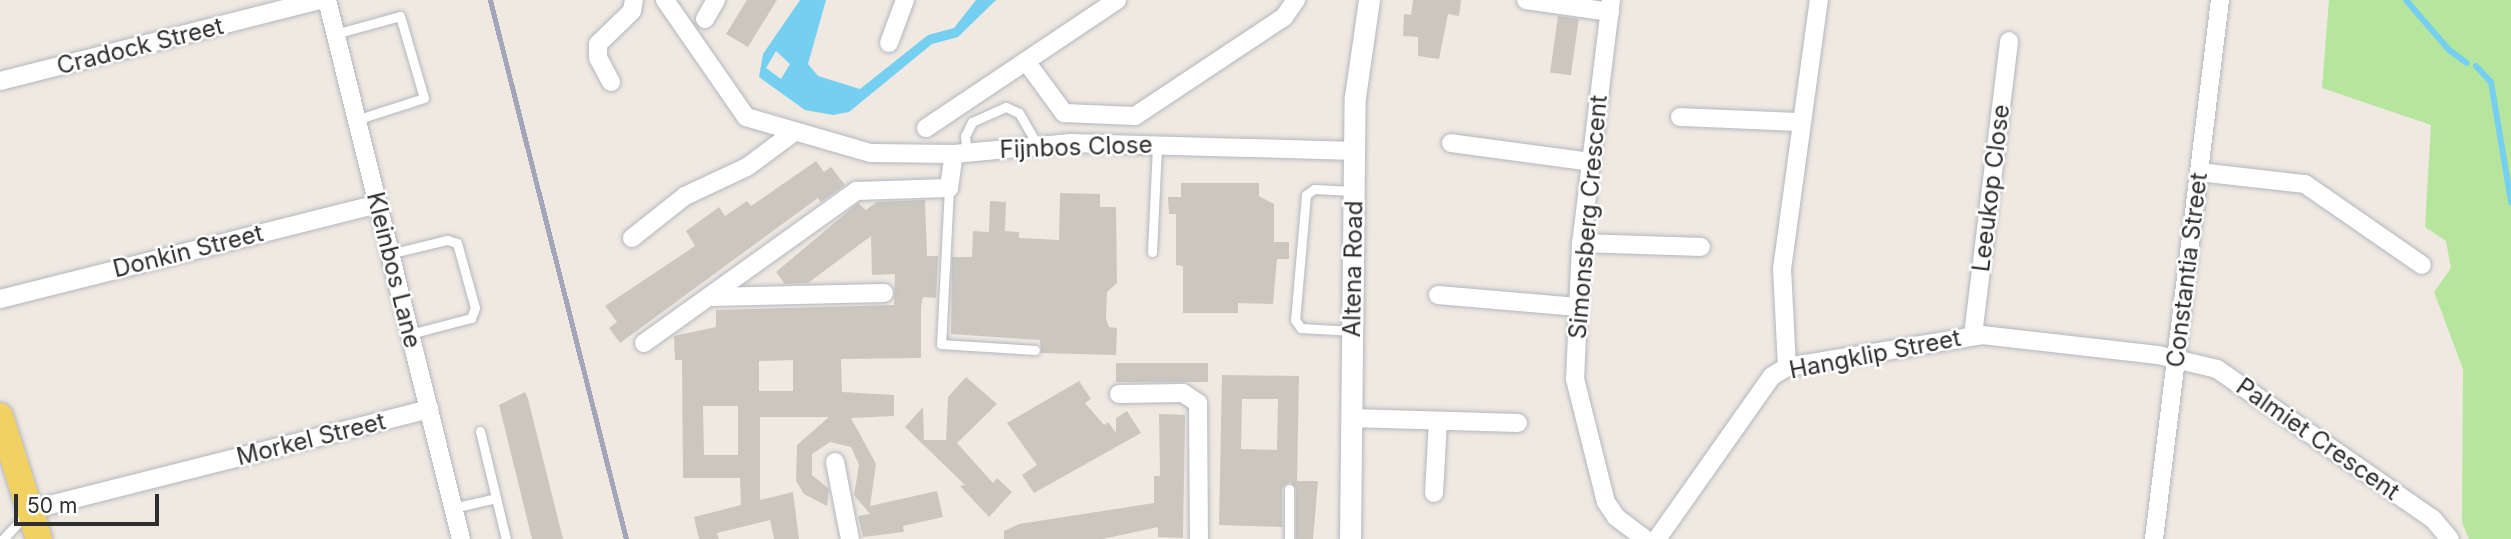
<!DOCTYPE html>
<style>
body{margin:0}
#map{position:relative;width:2511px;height:539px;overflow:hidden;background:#efe9e1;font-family:Inter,sans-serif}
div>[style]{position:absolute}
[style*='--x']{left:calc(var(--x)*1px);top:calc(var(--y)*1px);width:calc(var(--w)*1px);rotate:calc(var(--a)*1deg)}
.green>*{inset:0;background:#b6e59e}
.water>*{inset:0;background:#75cff0}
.stream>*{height:6px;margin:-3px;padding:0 3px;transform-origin:3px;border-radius:3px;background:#75cff0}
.building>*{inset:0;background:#cbc7bf;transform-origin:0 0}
.roads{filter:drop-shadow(0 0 2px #b4b7c1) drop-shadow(0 0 2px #b4b7c1)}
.service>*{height:9px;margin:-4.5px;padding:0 4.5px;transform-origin:4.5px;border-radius:4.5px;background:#fff}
.minor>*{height:18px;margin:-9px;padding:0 9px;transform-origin:9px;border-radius:9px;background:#fff}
.tertiary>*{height:21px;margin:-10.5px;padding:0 10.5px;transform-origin:10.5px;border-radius:10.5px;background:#fff}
.primary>*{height:26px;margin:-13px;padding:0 13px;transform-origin:13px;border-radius:13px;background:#f2d163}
.rail>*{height:5px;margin:-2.5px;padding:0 2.5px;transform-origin:2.5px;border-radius:2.5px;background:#a3a6b8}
span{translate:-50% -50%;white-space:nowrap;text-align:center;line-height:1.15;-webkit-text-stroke:5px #fff;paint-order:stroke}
.street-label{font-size:24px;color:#2e2e2e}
.scale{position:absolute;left:14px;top:494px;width:145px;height:32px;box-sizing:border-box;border:4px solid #2e2e2e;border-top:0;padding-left:9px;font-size:21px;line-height:24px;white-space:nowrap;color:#2e2e2e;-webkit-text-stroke:5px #fff;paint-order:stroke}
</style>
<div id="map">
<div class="green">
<i style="clip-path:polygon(2329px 0,2511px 0,2511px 539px,2469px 539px,2462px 522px,2463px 369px,2434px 292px,2451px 268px,2446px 241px,2425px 227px,2431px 125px,2322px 88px)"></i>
</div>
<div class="water">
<i style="clip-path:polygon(evenodd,800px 0,826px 0,808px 64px,818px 76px,860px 89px,928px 35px,954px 28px,976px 0,996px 0,958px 37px,932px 44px,849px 112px,833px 115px,805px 110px,759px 77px,763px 54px,800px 0,776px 51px,790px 64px,781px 79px,766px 68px,776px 51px)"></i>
</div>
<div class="stream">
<i style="--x:2406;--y:0;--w:66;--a:49.3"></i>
<i style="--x:2449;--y:50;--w:22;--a:36"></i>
<i style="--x:2476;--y:66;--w:22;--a:47"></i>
<i style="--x:2491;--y:82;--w:122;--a:80.5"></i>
</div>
<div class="building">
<i style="clip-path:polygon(747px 0,777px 0,748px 47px,726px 34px)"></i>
<i style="clip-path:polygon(1413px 0,1461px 0,1459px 16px,1448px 14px,1439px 59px,1418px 56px,1418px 37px,1403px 36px,1404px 14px,1411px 15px)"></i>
<i style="left:1558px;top:16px;width:21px;height:57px;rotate:8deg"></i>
<i style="clip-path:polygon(816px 161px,824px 172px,831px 167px,845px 185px,821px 202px,818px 198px,620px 343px,609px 328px,617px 322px,605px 306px,695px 246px,686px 231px,719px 207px,725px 216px,747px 201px,751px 206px)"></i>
<i style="clip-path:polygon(1181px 183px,1259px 183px,1259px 196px,1274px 204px,1274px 242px,1289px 242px,1289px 259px,1277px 259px,1273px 304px,1238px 303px,1238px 313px,1183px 313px,1183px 266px,1176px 265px,1176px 214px,1169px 214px,1168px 197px,1181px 197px)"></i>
<i style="clip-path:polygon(1060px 193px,1100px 194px,1100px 207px,1116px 207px,1117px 283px,1107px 292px,1106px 319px,1109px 327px,1117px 328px,1116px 355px,1041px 353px,1040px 340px,951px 334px,952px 257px,972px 257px,973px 231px,989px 232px,990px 201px,1006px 202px,1005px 231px,1019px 232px,1019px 238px,1059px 240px)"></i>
<i style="clip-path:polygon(evenodd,925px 200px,927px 256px,938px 256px,936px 298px,923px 297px,921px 307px,921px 358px,841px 359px,842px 392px,894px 395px,894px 416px,851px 418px,876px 464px,870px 506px,937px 491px,943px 517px,903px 526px,904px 532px,863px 537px,858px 516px,870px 514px,854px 495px,859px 465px,851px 447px,830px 442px,812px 454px,812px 475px,829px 489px,827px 506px,804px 494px,796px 481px,797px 445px,829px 417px,760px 417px,760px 500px,793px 492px,799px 539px,774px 539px,770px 520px,717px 533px,719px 539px,699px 539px,694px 517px,741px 505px,740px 478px,683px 478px,682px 360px,675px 360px,674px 336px,716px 327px,716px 310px,894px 305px,895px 274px,872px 275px,871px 236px,808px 283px,785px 284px,776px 272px,858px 203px,866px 210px,877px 202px,925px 200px,793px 360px,793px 391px,759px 391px,759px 361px,793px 360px,925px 200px,703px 406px,738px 406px,738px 455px,704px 455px,703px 406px)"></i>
<i style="left:1208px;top:363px;width:19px;height:92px;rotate:90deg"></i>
<i style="clip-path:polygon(evenodd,1222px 375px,1299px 376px,1297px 481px,1318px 481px,1313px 539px,1296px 539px,1296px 489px,1290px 482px,1282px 488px,1282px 527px,1219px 525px,1222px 375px,1242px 399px,1278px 399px,1277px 450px,1241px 449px,1242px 399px)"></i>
<i style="clip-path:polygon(966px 377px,997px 404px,957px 443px,993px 483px,997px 478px,1012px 492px,989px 517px,960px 486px,965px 485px,905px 427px,923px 407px,924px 440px,946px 440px,948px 397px)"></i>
<i style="clip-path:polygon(1079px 381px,1091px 399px,1085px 403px,1104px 425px,1108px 422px,1116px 433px,1116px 418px,1127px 411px,1141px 433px,1034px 493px,1022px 475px,1037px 465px,1007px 423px)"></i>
<i style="clip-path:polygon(525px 392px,528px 399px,563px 539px,532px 539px,499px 405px)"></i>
<i style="clip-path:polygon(1159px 414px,1185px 415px,1183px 538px,1158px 537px,1158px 527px,1103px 539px,1004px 539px,1004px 531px,1019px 524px,1154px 503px,1154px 476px,1160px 476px)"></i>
</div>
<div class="roads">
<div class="service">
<i style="--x:335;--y:34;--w:67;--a:-15.5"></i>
<i style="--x:400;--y:16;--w:85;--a:73.7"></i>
<i style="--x:424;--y:98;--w:71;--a:162.1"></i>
<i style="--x:967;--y:153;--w:17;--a:-97"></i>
<i style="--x:965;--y:136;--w:16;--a:-63"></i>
<i style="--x:972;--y:122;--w:37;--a:-24"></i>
<i style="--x:1006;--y:107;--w:14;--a:25"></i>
<i style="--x:1019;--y:113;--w:38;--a:60"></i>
<i style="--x:949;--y:188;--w:156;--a:92.9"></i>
<i style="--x:941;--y:344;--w:94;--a:3.7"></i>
<i style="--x:1352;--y:191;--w:38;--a:-177"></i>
<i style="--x:1314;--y:189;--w:10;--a:143"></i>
<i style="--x:1306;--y:195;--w:125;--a:95"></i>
<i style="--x:1295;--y:320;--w:10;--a:53"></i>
<i style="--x:1301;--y:328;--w:51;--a:3.4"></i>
<i style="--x:1152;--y:252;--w:107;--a:-87.3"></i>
<i style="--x:389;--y:254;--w:60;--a:-13.6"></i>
<i style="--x:447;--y:240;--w:10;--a:17"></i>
<i style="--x:457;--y:243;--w:67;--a:74.5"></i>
<i style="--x:475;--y:308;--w:11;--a:112"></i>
<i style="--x:471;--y:318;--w:63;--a:165.3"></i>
<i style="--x:480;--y:431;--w:111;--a:76.5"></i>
<i style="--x:453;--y:508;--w:44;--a:-13.1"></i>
<i style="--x:3;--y:539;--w:37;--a:-47"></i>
<i style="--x:1289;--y:539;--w:50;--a:-90"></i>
</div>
<div class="minor">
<i style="--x:327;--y:0;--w:555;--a:76.04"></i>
<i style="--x:665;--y:0;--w:142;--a:55.3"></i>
<i style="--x:746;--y:117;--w:130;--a:16.1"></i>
<i style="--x:871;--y:153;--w:83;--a:0.7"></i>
<i style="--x:954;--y:154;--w:117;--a:-5.4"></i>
<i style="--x:1070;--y:143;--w:285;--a:1.6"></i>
<i style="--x:1526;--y:0;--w:85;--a:8.1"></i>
<i style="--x:1611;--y:0;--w:245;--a:97"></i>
<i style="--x:1581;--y:243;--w:136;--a:92.5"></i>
<i style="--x:1575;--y:379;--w:127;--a:75.9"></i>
<i style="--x:1606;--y:502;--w:18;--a:56"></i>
<i style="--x:1616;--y:517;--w:36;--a:37"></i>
<i style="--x:705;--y:19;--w:22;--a:-60"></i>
<i style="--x:889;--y:43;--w:46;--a:-69.6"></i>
<i style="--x:1028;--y:64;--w:61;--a:53.7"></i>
<i style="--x:1064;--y:113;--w:71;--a:2.4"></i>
<i style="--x:1135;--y:116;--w:179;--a:-33.6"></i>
<i style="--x:1284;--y:17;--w:21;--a:-55"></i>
<i style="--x:0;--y:81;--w:330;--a:-14.2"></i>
<i style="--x:611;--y:82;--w:27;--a:-118"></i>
<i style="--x:598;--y:58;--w:14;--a:-90"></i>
<i style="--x:598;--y:44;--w:47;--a:-44.1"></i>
<i style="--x:632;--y:11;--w:11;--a:-80"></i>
<i style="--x:1680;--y:117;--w:121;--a:2.4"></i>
<i style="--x:926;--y:128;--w:230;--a:-33.8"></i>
<i style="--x:1451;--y:143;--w:141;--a:7.7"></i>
<i style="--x:2199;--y:172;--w:107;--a:6.5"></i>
<i style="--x:2305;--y:184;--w:142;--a:34.7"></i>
<i style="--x:632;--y:238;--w:68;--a:-38.4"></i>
<i style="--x:685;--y:196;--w:68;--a:-25.1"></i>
<i style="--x:747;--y:167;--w:57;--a:-36.5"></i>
<i style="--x:1581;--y:243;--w:120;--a:1.9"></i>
<i style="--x:1438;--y:295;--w:140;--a:4.9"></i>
<i style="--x:710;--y:297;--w:174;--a:-1.3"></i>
<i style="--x:0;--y:299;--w:389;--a:-14.1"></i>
<i style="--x:1973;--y:335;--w:296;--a:-83"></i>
<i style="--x:644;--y:343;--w:261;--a:-35.6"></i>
<i style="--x:856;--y:191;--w:93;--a:-1.8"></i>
<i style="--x:949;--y:188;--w:34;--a:-82"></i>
<i style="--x:1787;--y:367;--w:98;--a:-92.9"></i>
<i style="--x:1782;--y:269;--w:272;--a:-82.2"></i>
<i style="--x:1119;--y:394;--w:64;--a:-0.9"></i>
<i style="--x:1183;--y:393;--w:18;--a:34"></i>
<i style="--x:1198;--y:403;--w:136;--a:89.6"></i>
<i style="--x:1352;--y:418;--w:166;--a:1.7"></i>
<i style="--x:835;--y:462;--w:78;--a:79"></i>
<i style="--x:1434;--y:493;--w:71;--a:-86.8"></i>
<i style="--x:30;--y:510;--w:412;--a:-14.2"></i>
<i style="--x:1657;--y:539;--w:199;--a:-54.8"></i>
<i style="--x:1772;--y:376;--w:17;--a:-31"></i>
<i style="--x:1787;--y:367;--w:198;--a:-9.3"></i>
<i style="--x:1982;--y:335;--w:177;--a:6.5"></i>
<i style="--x:2158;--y:355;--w:61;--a:13.3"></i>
<i style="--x:2217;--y:369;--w:263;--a:34.8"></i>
<i style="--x:2433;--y:519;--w:26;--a:50"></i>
<i style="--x:2154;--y:539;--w:543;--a:-83.02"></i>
</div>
<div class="tertiary">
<i style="--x:1350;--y:539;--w:442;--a:-89.4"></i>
<i style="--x:1355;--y:97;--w:98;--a:-81.8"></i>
</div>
<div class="primary">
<i style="--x:0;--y:416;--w:129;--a:72.4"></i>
</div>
</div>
<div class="rail">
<i style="--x:490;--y:0;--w:556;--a:75.84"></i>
</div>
<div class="street-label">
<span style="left:140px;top:46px;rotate:-14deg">Cradock Street</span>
<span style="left:1076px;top:147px;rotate:-2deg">Fijnbos Close</span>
<span style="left:1991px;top:188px;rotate:-83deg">Leeukop Close</span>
<span style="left:1588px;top:217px;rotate:-85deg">Simonsberg Crescent</span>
<span style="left:188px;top:251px;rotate:-14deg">Donkin Street</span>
<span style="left:1353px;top:269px;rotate:-89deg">Altena Road</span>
<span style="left:394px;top:270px;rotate:76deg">Kleinbos Lane</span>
<span style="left:2187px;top:270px;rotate:-83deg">Constantia Street</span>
<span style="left:1875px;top:354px;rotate:-11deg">Hangklip Street</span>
<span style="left:311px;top:439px;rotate:-14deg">Morkel Street</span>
<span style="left:2318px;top:439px;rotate:35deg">Palmiet Crescent</span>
</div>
<div class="scale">50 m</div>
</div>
